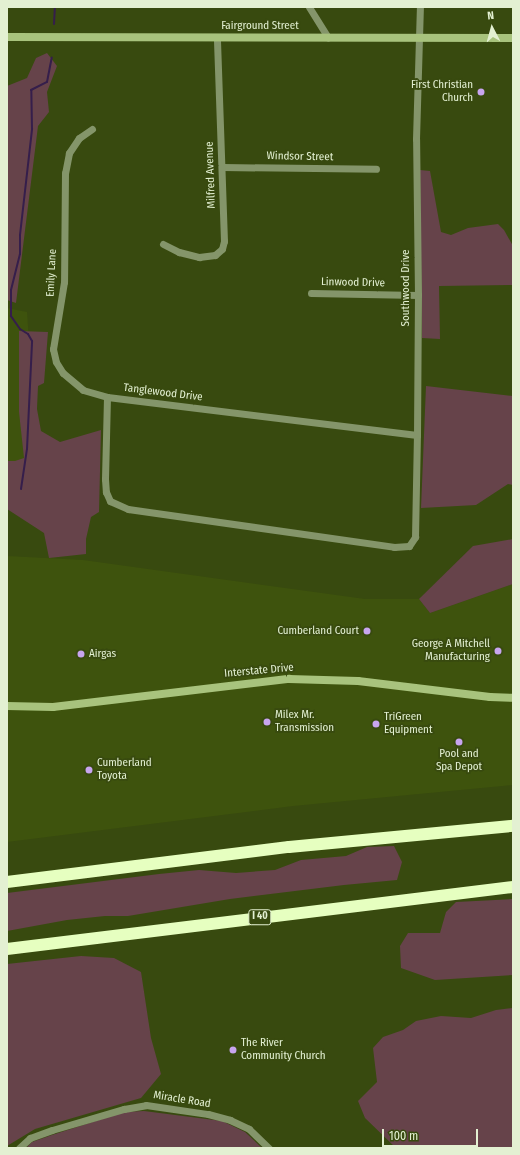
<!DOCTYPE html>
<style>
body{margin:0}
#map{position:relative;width:520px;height:1155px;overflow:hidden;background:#384a0f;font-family:"Fira Sans Condensed",sans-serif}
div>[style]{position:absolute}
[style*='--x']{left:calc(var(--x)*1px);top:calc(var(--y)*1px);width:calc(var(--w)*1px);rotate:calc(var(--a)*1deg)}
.built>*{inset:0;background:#3e530d}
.green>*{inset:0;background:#66434a}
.stream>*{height:2px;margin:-1px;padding:0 1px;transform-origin:1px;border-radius:1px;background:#351e4b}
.street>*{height:7px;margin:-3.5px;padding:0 3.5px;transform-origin:3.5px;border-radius:3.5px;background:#84956a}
.secondary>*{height:8px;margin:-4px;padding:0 4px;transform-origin:4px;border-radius:4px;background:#a8c37d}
.highway>*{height:12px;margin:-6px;padding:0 6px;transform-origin:6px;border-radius:6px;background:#e6ffc0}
.dots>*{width:11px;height:11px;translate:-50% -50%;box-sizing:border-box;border:2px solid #384a0f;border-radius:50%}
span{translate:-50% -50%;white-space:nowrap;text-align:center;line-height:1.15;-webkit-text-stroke:3.5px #384a0f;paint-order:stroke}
.shield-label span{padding:1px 3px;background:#384a0f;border:1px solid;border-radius:3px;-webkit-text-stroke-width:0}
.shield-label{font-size:10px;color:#e3f0d2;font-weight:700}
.street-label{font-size:11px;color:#e3f0d2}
.poi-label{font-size:11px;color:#e3f0d2}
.right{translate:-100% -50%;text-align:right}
.left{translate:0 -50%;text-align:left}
.frame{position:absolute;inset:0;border:8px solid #e3f0d2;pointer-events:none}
.north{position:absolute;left:472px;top:8px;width:40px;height:40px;-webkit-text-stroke:3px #384a0f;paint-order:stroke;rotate:354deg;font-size:11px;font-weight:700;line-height:16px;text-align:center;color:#e3f0d2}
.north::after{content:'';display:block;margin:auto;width:14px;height:18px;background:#e3f0d2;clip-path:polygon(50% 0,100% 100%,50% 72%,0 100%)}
.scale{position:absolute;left:382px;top:1129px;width:96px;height:18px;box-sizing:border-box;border:2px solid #e3f0d2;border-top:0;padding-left:5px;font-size:12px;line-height:14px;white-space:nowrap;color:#e3f0d2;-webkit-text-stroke:3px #384a0f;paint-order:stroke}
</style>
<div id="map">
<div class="built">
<i style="clip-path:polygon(7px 308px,27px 312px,38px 467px,7px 471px)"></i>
<i style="clip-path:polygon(7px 556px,83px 560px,365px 599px,419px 599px,430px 613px,513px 584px,513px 785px,293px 806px,7px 842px)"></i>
</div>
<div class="green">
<i style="clip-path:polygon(47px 53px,57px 66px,47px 92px,49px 112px,38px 126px,16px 303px,7px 300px,7px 86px,27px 78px,36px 58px)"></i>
<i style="clip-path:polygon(420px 170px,430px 171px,441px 232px,451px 235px,468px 228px,498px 224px,504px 230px,513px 246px,513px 285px,439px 286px,440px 339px,422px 338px)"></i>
<i style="clip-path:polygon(19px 331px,48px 332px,44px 383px,38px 386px,37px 409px,41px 431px,60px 442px,101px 430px,99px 512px,91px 517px,86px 539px,86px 554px,49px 558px,44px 533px,7px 509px,7px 461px,15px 461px,24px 458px,19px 412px)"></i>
<i style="clip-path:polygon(426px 386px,513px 396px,513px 485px,508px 484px,476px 505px,421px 508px)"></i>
<i style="clip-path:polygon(513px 539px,513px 584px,430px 613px,419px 599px,473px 546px)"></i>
<i style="clip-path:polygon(394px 846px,402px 862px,397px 880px,344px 885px,230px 899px,128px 916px,105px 916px,67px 920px,7px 931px,7px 893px,159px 874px,199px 870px,236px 873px,275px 870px,301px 860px,346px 856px,367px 847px)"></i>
<i style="clip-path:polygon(513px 899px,513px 975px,435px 980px,401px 968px,400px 946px,408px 933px,440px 933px,446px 912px,456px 902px)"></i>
<i style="clip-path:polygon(81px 956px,114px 958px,141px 972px,151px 1038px,161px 1074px,141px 1098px,35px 1129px,7px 1146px,7px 964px)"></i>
<i style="clip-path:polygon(513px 1008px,513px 1148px,396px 1148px,365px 1118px,358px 1101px,377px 1082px,373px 1048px,383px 1037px,403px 1030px,416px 1021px,441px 1016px,471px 1018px,496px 1010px)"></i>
<i style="clip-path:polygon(144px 1111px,222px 1121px,245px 1132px,262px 1148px,26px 1148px,32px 1142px,52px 1135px,124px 1112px)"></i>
</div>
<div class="stream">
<i style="--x:54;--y:24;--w:17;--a:-87"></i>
<i style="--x:21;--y:489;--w:40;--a:-81.5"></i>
<i style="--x:27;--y:449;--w:108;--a:-87.3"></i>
<i style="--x:32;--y:341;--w:8;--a:-120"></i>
<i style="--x:28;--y:334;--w:9;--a:-148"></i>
<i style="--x:20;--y:329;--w:16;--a:-125"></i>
<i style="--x:11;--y:316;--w:26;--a:-90"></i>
<i style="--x:11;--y:290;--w:37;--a:-76"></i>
<i style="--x:20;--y:254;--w:19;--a:-90"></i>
<i style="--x:20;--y:235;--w:107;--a:-83.5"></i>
<i style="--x:32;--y:129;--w:39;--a:-91"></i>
<i style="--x:31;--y:90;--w:18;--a:-27"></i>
<i style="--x:47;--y:82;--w:25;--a:-79"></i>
</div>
<div class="street">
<i style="--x:309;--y:7;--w:36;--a:58"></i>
<i style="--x:92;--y:129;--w:16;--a:145"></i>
<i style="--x:79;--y:138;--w:18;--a:124"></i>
<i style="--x:69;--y:153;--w:20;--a:101"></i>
<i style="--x:65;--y:173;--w:109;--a:90.5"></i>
<i style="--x:64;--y:282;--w:68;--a:99.3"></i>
<i style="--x:53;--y:349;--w:13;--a:77"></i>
<i style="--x:56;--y:362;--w:13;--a:58"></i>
<i style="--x:63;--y:373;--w:26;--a:40"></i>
<i style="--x:83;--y:390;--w:25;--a:16"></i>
<i style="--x:223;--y:167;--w:153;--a:0.7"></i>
<i style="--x:163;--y:244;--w:18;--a:27"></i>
<i style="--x:179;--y:252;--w:21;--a:14"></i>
<i style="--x:199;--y:257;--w:16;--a:-7"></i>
<i style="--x:215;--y:255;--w:9;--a:-41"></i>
<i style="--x:222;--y:249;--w:8;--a:-76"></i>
<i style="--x:224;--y:241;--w:204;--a:-92"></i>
<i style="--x:311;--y:293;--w:107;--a:1.1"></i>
<i style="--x:417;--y:435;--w:312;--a:-173"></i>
<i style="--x:107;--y:397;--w:82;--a:91.4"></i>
<i style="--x:105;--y:479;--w:13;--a:86"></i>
<i style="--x:106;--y:492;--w:10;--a:66"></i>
<i style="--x:110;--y:501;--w:20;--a:24"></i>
<i style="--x:128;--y:509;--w:269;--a:8.1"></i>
<i style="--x:394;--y:547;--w:15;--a:-4"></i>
<i style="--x:409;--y:546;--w:11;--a:-56"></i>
<i style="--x:415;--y:537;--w:102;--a:-88.9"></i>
<i style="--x:417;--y:435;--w:140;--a:-89.6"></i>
<i style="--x:418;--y:295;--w:156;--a:-90.7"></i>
<i style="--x:416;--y:139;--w:132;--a:-88.3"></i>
<i style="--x:19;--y:1148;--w:15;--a:-42"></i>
<i style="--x:30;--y:1138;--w:23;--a:-20"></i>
<i style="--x:52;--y:1130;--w:75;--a:-16.3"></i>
<i style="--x:124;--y:1109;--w:22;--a:-10"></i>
<i style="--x:146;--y:1105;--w:63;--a:8.3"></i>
<i style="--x:208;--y:1114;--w:23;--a:15"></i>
<i style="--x:230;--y:1120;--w:21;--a:25"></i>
<i style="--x:249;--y:1129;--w:28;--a:44"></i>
</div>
<div class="secondary">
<i style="--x:7;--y:37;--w:506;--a:0.11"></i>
<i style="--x:7;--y:706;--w:46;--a:1.2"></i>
<i style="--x:53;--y:707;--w:238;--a:-6.8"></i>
<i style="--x:289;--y:679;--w:69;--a:1.7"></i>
<i style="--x:358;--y:681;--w:133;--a:6.9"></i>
<i style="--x:490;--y:697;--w:23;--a:2"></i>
</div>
<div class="highway">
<i style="--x:7;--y:882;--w:284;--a:-7.1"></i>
<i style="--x:289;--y:847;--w:225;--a:-5.4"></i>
<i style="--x:7;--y:949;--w:510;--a:-6.99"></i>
</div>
<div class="dots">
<i style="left:481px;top:92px;background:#c8a5ef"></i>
<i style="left:367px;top:631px;background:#c8a5ef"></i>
<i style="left:498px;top:651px;background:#c8a5ef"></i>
<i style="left:81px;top:654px;background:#c8a5ef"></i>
<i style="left:267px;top:722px;background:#c8a5ef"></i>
<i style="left:376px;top:724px;background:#c8a5ef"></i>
<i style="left:459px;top:742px;background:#c8a5ef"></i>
<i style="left:89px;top:770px;background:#c8a5ef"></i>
<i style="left:233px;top:1050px;background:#c8a5ef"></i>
</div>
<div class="shield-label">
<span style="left:260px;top:917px">I 40</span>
</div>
<div class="street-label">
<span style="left:260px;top:26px">Fairground Street</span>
<span style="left:300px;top:157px;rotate:1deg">Windsor Street</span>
<span style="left:211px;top:175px;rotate:-92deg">Milfred Avenue</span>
<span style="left:52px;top:273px;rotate:-87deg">Emily Lane</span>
<span style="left:353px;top:283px;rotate:1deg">Linwood Drive</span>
<span style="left:406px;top:288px;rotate:-90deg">Southwood Drive</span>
<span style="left:163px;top:393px;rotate:7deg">Tanglewood Drive</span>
<span style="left:259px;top:671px;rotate:-5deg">Interstate Drive</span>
<span style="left:182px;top:1100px;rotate:9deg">Miracle Road</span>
</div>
<div class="poi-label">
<span class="right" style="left:473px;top:92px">First Christian<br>Church</span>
<span class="right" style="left:359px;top:631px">Cumberland Court</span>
<span class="right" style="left:490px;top:651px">George A Mitchell<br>Manufacturing</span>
<span class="left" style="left:89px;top:654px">Airgas</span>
<span class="left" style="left:275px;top:722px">Milex Mr.<br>Transmission</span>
<span class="left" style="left:384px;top:724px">TriGreen<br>Equipment</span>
<span style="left:459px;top:761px">Pool and<br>Spa Depot</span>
<span class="left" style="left:97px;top:770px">Cumberland<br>Toyota</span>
<span class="left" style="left:241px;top:1050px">The River<br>Community Church</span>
</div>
<div class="frame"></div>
<div class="north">N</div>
<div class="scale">100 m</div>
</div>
